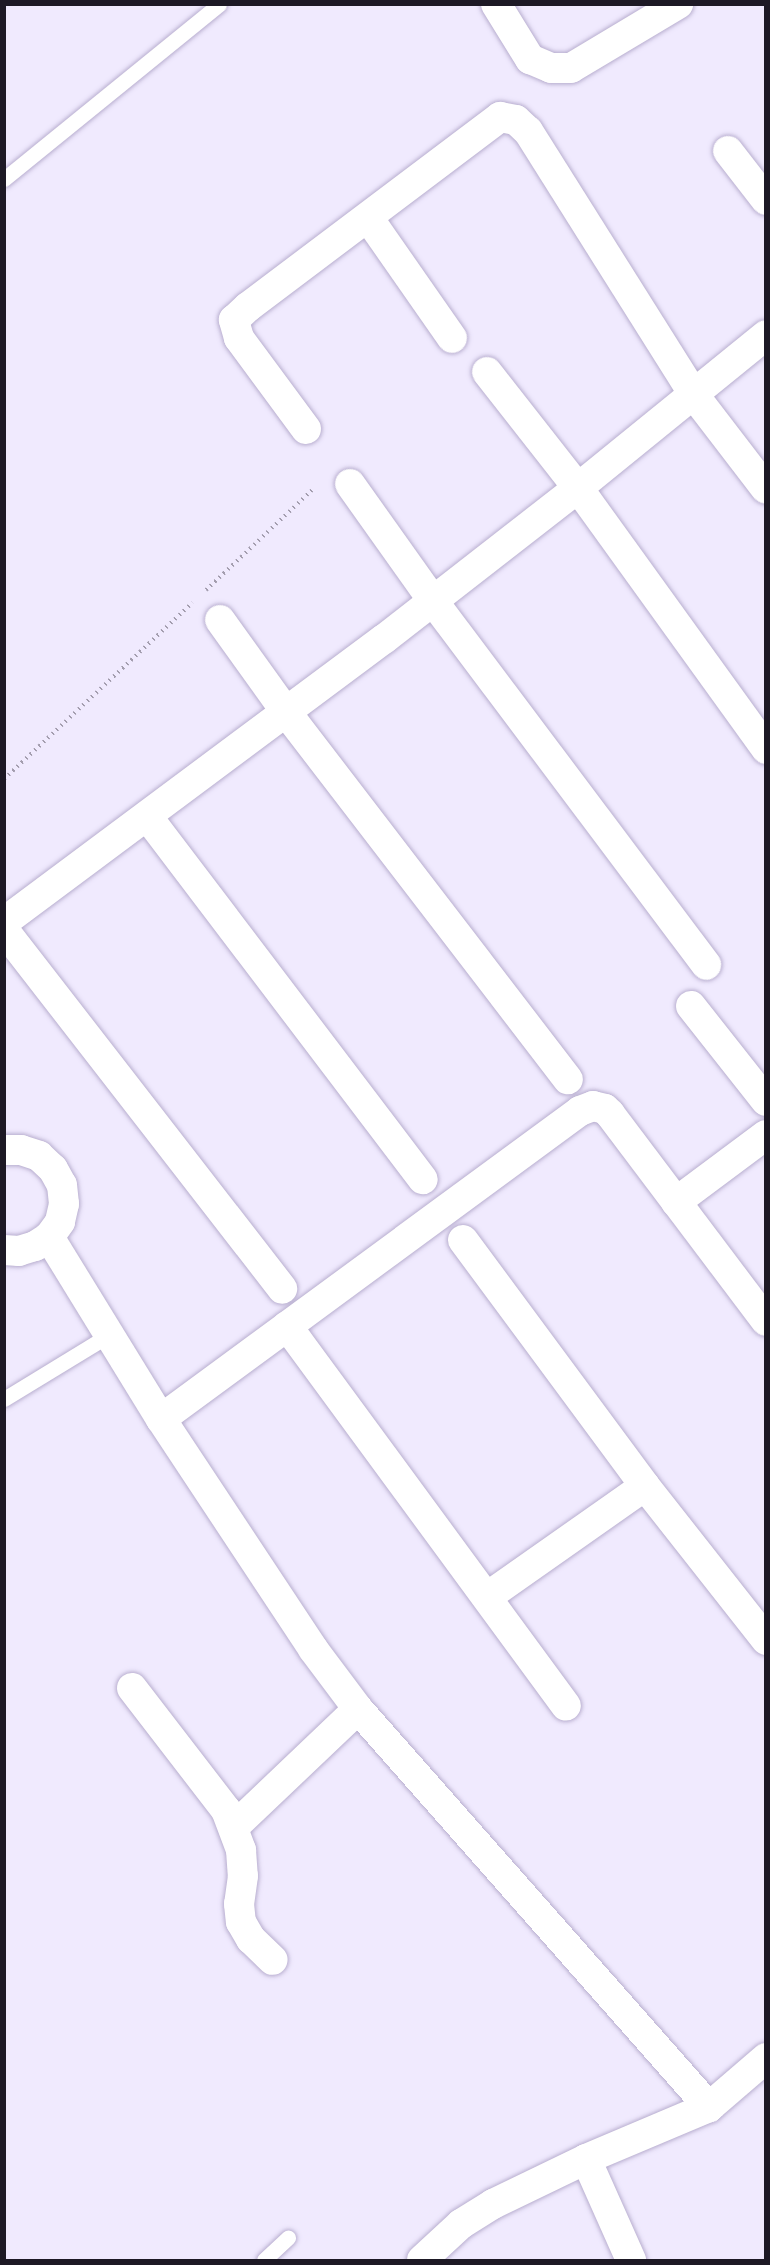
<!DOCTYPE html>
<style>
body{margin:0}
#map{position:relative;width:770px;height:2265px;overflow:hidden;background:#f0eafe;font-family:"Work Sans",sans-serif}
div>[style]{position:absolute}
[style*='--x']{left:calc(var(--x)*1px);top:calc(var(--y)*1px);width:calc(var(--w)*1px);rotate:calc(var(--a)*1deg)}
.path>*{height:4px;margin-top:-2px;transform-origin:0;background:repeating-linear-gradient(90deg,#a39dae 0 1.5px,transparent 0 6px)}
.roads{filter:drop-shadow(0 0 2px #b8aecf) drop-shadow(0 0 2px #b8aecf)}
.lane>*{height:15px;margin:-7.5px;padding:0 7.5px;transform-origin:7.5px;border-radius:7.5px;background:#fff}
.street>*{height:30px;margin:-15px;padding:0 15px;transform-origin:15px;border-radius:15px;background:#fff}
span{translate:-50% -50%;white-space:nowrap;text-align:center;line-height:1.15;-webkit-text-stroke:5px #fbfbfb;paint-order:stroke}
.frame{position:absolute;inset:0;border:6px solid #1d1925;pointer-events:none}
</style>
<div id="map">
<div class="path">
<i style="--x:206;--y:590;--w:146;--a:-43.3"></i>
<i style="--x:4;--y:779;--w:258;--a:-43.1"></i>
</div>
<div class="roads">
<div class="lane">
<i style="--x:4;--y:179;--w:277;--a:-39.1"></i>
<i style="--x:4;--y:1399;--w:123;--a:-31.4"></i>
<i style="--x:264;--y:2260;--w:33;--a:-43"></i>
</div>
<div class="street">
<i style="--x:496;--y:4;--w:65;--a:58.3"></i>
<i style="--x:530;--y:59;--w:23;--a:23"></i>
<i style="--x:551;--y:68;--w:20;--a:0"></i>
<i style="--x:571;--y:68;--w:125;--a:-30.9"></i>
<i style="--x:728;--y:151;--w:62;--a:52.2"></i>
<i style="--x:369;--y:219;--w:145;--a:55.1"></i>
<i style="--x:487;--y:372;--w:147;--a:51.9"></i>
<i style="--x:578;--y:488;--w:322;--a:54.2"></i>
<i style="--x:306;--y:429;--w:113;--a:-126.4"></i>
<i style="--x:239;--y:338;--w:19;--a:-106"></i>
<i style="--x:234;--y:320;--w:19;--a:-43"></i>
<i style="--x:248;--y:307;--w:316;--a:-37"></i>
<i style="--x:500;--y:117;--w:16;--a:11"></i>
<i style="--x:516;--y:120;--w:16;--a:43"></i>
<i style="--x:528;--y:131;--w:312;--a:57.8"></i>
<i style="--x:694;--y:395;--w:118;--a:52.5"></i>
<i style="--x:350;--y:484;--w:143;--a:54.6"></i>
<i style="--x:433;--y:601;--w:455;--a:53.1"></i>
<i style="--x:220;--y:620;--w:113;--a:54.3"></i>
<i style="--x:286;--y:712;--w:463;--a:52.5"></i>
<i style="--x:147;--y:816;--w:456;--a:52.8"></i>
<i style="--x:4;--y:922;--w:474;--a:-36.7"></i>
<i style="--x:384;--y:639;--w:246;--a:-37.9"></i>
<i style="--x:578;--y:488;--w:242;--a:-39.1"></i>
<i style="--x:4;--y:930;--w:454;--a:52.2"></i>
<i style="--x:691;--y:1006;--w:121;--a:51.7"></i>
<i style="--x:4;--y:1150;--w:17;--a:0"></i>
<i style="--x:21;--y:1150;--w:19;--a:18"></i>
<i style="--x:39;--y:1156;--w:19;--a:43"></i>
<i style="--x:53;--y:1169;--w:18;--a:61"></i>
<i style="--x:62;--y:1185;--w:19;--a:84"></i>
<i style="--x:64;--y:1204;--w:18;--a:103"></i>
<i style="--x:60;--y:1222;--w:19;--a:126"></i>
<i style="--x:49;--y:1237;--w:17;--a:147"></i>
<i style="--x:35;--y:1246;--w:17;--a:163"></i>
<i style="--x:19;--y:1251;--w:15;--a:-176"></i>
<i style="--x:676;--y:1202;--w:112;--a:-36.7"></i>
<i style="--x:49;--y:1237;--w:214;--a:58.4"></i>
<i style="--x:161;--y:1419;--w:276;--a:56.5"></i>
<i style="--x:313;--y:1649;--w:75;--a:53.1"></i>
<i style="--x:358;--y:1709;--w:531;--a:48.59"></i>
<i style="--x:463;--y:1240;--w:306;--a:53.5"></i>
<i style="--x:645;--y:1486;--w:196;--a:51.8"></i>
<i style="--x:287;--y:1326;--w:471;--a:53.7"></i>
<i style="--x:161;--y:1419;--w:520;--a:-36.32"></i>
<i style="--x:580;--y:1111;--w:14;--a:-21"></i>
<i style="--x:593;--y:1106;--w:12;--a:14"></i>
<i style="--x:605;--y:1109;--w:7;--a:45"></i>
<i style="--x:610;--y:1114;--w:259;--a:53"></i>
<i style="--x:487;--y:1597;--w:193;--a:-35.1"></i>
<i style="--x:132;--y:1688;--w:154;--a:52.4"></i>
<i style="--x:226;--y:1810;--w:43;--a:69.4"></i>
<i style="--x:241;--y:1850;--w:26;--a:86"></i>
<i style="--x:243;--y:1876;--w:28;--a:98"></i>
<i style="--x:239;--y:1904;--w:18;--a:84"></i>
<i style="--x:241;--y:1922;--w:20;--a:60"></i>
<i style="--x:251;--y:1939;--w:30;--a:44"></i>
<i style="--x:234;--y:1827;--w:171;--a:-43.6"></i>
<i style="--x:586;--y:2159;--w:111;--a:66"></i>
<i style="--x:422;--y:2260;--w:53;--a:-42.7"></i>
<i style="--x:461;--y:2224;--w:38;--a:-32"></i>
<i style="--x:493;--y:2204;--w:103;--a:-25.8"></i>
<i style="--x:586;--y:2159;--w:134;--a:-22.9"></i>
<i style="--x:709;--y:2107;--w:75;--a:-40.7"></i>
</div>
</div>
<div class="frame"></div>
</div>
